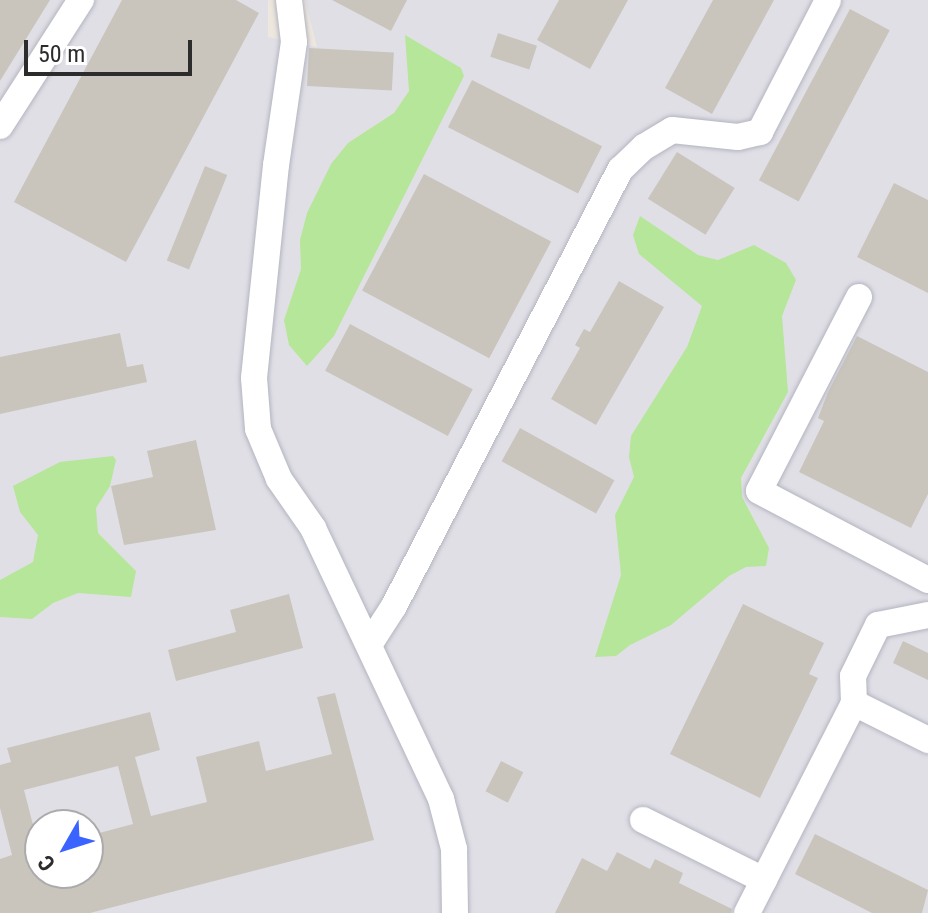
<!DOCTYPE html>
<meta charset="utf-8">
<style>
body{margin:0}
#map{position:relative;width:928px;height:913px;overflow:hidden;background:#eee7de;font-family:"Roboto Condensed",sans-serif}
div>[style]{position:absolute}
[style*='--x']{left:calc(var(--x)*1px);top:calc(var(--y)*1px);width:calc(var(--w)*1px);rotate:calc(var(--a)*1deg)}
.industrial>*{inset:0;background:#e1dfe6}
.green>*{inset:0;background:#b5e699}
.building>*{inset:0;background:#c9c5bc;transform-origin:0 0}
.roads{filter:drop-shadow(0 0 2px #b2b5c0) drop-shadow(0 0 2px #b2b5c0)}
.minor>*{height:26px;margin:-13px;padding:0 13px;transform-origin:13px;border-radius:13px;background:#fff}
span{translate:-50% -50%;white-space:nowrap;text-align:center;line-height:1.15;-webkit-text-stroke:6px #fff;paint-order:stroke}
.north{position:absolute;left:24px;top:809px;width:80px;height:80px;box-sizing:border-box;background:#fff;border:2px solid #ababab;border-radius:50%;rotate:231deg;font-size:22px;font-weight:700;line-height:32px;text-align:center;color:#2c2c2c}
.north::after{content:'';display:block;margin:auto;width:28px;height:36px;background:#3a63ff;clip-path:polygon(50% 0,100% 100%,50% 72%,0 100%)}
.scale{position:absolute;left:24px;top:40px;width:168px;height:36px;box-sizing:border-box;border:4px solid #2c2c2c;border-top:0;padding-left:10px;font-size:24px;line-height:28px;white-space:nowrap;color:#2c2c2c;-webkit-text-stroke:6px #fff;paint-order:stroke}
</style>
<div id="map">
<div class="industrial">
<i style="clip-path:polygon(evenodd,0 0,268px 0,268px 37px,317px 47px,305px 0,928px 0,928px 913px,0 913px,0 0,40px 825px,88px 825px,88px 873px,40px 873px,40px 825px)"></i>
</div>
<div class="green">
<i style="clip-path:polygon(405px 35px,461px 68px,464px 76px,334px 336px,307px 366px,289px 345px,284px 320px,301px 269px,300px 240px,307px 213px,331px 164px,348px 143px,394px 113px,409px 91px)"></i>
<i style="clip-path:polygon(640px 216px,698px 255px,718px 260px,754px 245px,786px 263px,796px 280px,782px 316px,788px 392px,741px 478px,742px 497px,769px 548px,766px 566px,746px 567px,729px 576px,671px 625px,630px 645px,616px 656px,595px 657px,621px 575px,615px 515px,634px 477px,629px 457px,631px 436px,687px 347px,702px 306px,639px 254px,633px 235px)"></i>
<i style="clip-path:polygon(113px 456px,116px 460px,110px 486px,96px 508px,98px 533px,136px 571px,131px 597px,78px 593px,53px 603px,32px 619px,0 617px,0 580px,33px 562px,38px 535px,20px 512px,13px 486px,60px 462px)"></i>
</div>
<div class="building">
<i style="clip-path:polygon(0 0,50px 0,0 81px)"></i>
<i style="clip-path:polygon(122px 0,236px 0,259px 13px,126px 262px,14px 202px)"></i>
<i style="clip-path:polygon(332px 0,407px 0,391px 31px)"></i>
<i style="clip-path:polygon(559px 0,628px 0,590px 69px,537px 40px)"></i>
<i style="clip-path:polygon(713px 0,774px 0,712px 114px,665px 88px)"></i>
<i style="left:850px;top:9px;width:45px;height:194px;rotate:28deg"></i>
<i style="left:498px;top:33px;width:41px;height:25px;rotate:18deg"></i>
<i style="left:309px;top:48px;width:85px;height:38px;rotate:3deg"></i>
<i style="left:472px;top:80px;width:146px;height:53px;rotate:27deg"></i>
<i style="left:677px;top:152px;width:68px;height:55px;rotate:32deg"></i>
<i style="left:205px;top:166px;width:24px;height:102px;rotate:22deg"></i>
<i style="left:424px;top:174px;width:144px;height:132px;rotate:28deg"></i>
<i style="clip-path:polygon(894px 183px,928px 200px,928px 293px,857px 257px)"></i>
<i style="clip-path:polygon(619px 281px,664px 307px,596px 425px,551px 399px,580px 348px,575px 345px,584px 329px,590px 332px)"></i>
<i style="left:350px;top:324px;width:139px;height:53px;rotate:28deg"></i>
<i style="clip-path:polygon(120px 333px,127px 367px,143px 364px,147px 382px,0 414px,0 357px)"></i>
<i style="clip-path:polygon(857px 336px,928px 372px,928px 494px,911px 528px,799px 472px,824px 421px,818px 418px,828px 392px)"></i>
<i style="left:520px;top:428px;width:108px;height:38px;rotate:29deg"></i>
<i style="clip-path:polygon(196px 440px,216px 530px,124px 545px,111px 486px,153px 477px,147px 451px)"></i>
<i style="clip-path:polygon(289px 594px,303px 648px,176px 681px,168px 650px,236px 632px,230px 610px)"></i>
<i style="clip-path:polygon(743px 604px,824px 643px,809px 674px,818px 678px,760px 798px,670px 754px)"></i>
<i style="clip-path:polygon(903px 641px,928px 653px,928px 680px,893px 663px)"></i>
<i style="clip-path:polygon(evenodd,335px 693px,374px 840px,90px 913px,0 913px,0 859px,12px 855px,0 808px,0 765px,11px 762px,7px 748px,150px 712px,160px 750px,135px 757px,151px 816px,207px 802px,196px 757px,259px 741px,266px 771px,332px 754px,317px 697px,335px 693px,118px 766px,133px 824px,88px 836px,88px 873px,40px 873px,40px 852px,24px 790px,118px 766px)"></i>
<i style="left:501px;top:761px;width:25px;height:34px;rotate:27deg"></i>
<i style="clip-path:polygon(815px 834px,928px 890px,922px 913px,872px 913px,795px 874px)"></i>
<i style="clip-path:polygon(617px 852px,650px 869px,655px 859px,683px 873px,679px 883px,732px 909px,731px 913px,555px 913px,582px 858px,607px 871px)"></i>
</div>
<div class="roads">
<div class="minor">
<i style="--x:289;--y:0;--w:42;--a:83.2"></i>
<i style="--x:294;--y:42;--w:124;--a:98.3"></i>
<i style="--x:276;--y:165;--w:214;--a:95.9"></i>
<i style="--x:254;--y:378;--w:51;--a:85.5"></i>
<i style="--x:258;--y:429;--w:54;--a:67.2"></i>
<i style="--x:279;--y:479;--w:60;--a:55.2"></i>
<i style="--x:313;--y:528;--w:300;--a:64.7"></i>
<i style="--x:441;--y:799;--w:52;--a:75.4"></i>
<i style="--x:454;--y:849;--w:64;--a:89.1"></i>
<i style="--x:0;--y:126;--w:150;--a:-57.3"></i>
<i style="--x:859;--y:297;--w:218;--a:117.3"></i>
<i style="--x:759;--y:491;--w:191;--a:27.8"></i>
<i style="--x:369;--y:645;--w:46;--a:-57.3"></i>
<i style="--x:394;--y:606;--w:492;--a:-62.6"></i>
<i style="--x:621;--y:169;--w:32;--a:-44"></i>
<i style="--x:644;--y:147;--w:33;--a:-31"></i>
<i style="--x:672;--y:130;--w:66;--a:6.1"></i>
<i style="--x:738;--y:137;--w:23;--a:-13"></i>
<i style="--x:760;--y:132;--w:148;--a:-62.7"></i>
<i style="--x:854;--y:703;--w:27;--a:-92"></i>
<i style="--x:853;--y:676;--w:57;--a:-63.9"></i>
<i style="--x:878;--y:625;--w:51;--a:-11.3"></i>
<i style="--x:643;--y:820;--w:135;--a:26.4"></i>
<i style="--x:747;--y:913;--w:236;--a:-63"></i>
<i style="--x:854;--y:703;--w:83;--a:26.6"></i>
</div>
</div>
<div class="north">С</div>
<div class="scale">50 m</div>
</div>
